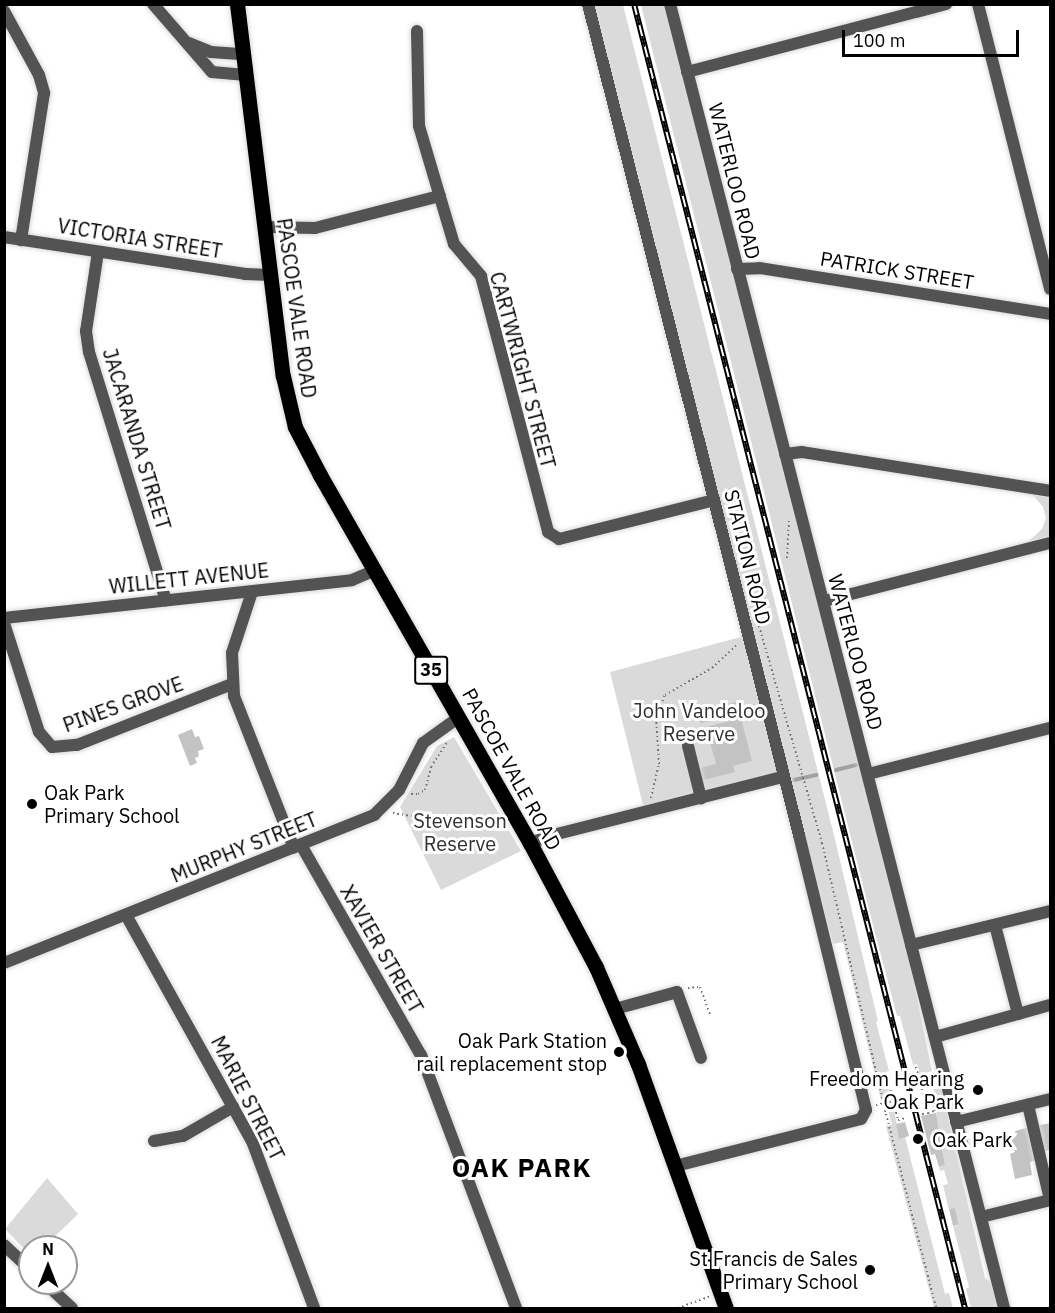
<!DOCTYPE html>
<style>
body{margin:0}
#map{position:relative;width:1055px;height:1313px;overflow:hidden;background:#fff;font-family:"IBM Plex Sans",sans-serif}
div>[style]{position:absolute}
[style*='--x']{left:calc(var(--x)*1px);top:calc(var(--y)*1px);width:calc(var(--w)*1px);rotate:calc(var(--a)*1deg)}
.green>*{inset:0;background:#dadada}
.stream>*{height:4px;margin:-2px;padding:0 2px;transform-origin:2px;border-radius:2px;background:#a1a1a1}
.building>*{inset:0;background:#c3c3c3;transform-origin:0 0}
.path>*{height:2px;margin-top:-1px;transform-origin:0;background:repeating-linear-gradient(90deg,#757575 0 1.5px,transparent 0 4.5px)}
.roads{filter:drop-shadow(0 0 2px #dbdbdb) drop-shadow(0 0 2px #dbdbdb)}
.minor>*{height:12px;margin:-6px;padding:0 6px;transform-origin:6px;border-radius:6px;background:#535353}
.major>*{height:15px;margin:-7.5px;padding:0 7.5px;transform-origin:7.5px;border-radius:7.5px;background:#000}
.rail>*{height:6px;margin-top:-3px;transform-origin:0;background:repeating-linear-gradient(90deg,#fff 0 11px,#000 0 22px);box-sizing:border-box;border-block:2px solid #000}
.dots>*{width:16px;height:16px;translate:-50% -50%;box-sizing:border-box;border:3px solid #fff;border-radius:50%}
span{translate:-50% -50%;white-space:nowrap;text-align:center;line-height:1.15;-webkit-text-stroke:6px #fff;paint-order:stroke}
.shield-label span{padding:2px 4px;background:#fff;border:2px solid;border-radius:4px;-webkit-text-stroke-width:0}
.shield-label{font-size:18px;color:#000;font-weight:700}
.street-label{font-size:20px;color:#000}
.park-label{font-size:20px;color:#313131}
.poi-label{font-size:20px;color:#000}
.left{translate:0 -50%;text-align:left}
.right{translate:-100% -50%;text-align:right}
.district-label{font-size:26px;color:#000;font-weight:700;letter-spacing:1.5px}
.frame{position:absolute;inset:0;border:6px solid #000;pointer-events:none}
.north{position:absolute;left:18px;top:1235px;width:60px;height:60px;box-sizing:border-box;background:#fff;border:2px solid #999;border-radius:50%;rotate:0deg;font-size:16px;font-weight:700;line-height:24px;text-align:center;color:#000}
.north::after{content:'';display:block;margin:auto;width:21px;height:27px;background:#000;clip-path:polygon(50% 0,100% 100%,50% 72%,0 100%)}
.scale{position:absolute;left:842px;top:30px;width:177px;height:27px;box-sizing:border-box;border:3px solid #000;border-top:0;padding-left:8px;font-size:18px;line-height:21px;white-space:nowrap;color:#000;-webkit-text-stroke:4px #fff;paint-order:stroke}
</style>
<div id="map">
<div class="green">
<i style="clip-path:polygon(594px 5px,623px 5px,833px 831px,878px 1021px,876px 1022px,889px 1071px,885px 1072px,891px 1097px,881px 1100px,843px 942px,833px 944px,789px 774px,645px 813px,610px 672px,752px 634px)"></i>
<i style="clip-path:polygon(641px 5px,664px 5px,908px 954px,932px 1071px,920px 1075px,917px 1064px,913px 1065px,900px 1016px,897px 1016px,875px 933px)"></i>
<i style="clip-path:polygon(1033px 495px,1050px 498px,1050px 536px,1029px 541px,1042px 529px,1046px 518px,1043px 507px)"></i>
<i style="clip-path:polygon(454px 737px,521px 851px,441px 890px,400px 807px,437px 746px)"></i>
<i style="clip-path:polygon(938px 1075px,985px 1278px,991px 1283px,997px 1308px,971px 1308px,966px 1289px,969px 1287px,953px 1226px,959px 1225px,955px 1209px,949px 1210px,943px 1185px,948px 1184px,944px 1170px,940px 1171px,939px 1167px,945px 1165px,936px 1113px,939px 1111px,930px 1078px)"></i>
<i style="clip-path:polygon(893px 1104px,899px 1138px,905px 1137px,945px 1294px,949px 1293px,953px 1308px,934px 1308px,886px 1126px,892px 1125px,887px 1106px)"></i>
<i style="clip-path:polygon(47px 1178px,78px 1214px,44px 1247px,30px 1247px,30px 1255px,5px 1229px)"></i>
</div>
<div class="stream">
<i style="--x:836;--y:770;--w:21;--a:-14"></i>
<i style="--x:794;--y:780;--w:23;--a:-13"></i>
</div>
<div class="building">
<i style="left:736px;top:702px;width:12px;height:40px;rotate:76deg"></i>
<i style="clip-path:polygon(741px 718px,752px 761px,733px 766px,735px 772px,703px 780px,700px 768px,716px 764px,706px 727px)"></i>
<i style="clip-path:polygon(192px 729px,195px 737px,199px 736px,204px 749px,198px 751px,199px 756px,195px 758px,197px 763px,190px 766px,178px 735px)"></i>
<i style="clip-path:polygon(936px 1113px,945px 1165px,939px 1167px,935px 1154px,931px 1155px,921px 1116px)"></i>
<i style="clip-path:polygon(905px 1122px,909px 1136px,899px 1139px,896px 1124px)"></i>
<i style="clip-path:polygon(1050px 1123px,1050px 1150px,1043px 1152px,1036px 1126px)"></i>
<i style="clip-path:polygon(1030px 1127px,1038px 1160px,1030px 1162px,1032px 1175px,1015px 1179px,1010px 1154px,1015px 1152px,1008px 1138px,1016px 1136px,1015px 1131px)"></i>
<i style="left:955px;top:1208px;width:17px;height:6px;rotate:77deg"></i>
</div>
<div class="path">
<i style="--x:787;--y:558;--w:38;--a:-87"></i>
<i style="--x:743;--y:570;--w:10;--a:-17"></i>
<i style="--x:759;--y:626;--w:226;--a:73.8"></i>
<i style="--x:822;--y:843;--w:278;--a:76.7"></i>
<i style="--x:886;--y:1114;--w:200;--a:75.5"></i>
<i style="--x:411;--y:794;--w:7;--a:0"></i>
<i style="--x:418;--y:794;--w:8;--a:-30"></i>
<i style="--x:425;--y:790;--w:24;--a:-75"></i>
<i style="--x:431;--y:767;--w:30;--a:-57"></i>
<i style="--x:651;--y:798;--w:35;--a:-77"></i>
<i style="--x:659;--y:764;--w:46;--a:-93.7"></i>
<i style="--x:656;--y:718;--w:25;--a:-69"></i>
<i style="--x:665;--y:695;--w:54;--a:-29.9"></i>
<i style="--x:712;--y:668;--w:35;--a:-43"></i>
<i style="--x:393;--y:813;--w:62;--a:9.3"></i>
<i style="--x:454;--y:823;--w:40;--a:2.9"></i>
<i style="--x:688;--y:988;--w:12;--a:-5"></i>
<i style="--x:700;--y:987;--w:29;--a:70"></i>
<i style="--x:916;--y:1067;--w:48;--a:75.4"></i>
<i style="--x:928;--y:1113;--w:7;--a:-16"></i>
<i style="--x:935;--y:1111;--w:36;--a:-103"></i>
<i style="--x:927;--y:1076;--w:5;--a:-11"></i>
<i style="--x:886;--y:1073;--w:49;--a:75.7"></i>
<i style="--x:898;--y:1120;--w:9;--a:-13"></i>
<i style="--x:876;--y:1105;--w:18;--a:-13"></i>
<i style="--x:918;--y:1115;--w:10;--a:-11"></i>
<i style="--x:678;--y:1308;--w:33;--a:-20"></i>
</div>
<div class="roads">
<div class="minor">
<i style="--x:153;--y:4;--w:90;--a:49.1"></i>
<i style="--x:212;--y:72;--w:34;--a:5"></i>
<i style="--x:588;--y:4;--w:857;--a:75.75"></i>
<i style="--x:799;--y:835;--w:283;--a:76.3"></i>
<i style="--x:866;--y:1110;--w:10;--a:119"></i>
<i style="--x:861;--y:1119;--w:192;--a:165.8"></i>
<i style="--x:670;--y:4;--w:1346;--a:75.63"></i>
<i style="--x:978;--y:4;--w:294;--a:75.8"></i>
<i style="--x:4;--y:11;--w:73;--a:61.3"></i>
<i style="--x:39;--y:75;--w:19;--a:74"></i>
<i style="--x:44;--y:93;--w:149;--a:98.9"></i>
<i style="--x:417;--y:31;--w:95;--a:88.8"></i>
<i style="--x:419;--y:126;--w:123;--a:73.5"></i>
<i style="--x:454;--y:244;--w:42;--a:49.8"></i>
<i style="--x:481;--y:276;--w:265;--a:75.3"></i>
<i style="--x:548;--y:532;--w:13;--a:32"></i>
<i style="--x:559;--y:539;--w:160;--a:-14.1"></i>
<i style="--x:189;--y:43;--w:24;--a:22"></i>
<i style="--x:211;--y:52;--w:32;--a:4"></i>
<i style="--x:687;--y:72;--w:268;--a:-14.7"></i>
<i style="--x:265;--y:227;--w:50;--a:1.1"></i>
<i style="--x:315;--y:228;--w:129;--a:-14.4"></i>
<i style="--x:4;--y:237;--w:244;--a:8.7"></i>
<i style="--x:245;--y:274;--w:26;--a:2"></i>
<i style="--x:98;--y:252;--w:80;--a:98.6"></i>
<i style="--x:86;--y:331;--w:21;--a:82"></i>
<i style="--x:89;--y:352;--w:260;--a:72.8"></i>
<i style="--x:737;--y:269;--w:23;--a:-2"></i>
<i style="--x:760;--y:268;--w:294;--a:9"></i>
<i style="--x:785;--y:454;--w:17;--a:-7"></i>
<i style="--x:802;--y:452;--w:251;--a:8.9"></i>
<i style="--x:252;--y:592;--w:64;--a:108.2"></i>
<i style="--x:232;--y:653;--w:43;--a:87.3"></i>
<i style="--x:234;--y:696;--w:163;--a:68.5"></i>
<i style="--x:824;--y:601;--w:233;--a:-14.4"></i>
<i style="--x:4;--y:618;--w:350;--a:-6.2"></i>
<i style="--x:352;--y:580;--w:25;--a:-23"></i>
<i style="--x:4;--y:623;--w:114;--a:72.2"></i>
<i style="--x:39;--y:732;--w:20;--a:49"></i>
<i style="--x:52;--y:747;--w:25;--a:-5"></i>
<i style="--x:77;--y:745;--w:167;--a:-21.5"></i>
<i style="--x:688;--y:746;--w:54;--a:76"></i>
<i style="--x:868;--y:774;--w:188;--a:-14.2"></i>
<i style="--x:530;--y:843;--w:24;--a:-19"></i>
<i style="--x:553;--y:835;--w:237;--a:-14.2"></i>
<i style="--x:301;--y:845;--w:242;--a:60.3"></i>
<i style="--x:421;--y:1055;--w:270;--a:69.4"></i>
<i style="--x:126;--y:915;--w:259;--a:60.9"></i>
<i style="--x:252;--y:1141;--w:178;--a:69.6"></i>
<i style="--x:911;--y:945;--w:143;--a:-13.7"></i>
<i style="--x:4;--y:963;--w:399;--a:-21.8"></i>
<i style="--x:374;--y:815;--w:35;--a:-45"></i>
<i style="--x:399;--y:790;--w:53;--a:-62.9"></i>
<i style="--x:423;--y:743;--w:44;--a:-35.8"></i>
<i style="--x:615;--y:1009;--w:64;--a:-15.3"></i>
<i style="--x:677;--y:992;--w:70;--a:70"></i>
<i style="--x:1018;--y:1014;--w:33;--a:-16"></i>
<i style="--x:935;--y:1037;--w:86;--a:-15.5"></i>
<i style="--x:1018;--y:1014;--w:92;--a:-104.5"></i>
<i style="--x:956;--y:1122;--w:97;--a:-13.7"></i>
<i style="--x:154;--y:1141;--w:29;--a:-10"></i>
<i style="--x:183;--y:1136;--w:58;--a:-30.1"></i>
<i style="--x:981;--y:1217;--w:71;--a:-13.8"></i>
<i style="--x:1050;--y:1200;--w:98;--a:-103"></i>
<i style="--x:4;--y:1245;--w:35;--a:43"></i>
<i style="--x:45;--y:1283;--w:37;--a:43"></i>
</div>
<div class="major">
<i style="--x:237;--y:4;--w:375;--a:83"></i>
<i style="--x:283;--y:376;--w:52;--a:76.8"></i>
<i style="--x:295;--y:427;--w:54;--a:62.5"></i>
<i style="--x:320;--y:475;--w:424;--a:60.3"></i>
<i style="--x:530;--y:843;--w:140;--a:62"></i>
<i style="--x:596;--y:967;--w:106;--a:66.6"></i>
<i style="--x:638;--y:1064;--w:259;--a:70.2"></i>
</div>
</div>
<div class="rail">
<i style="--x:634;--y:4;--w:1345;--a:75.76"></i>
</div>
<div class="dots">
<i style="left:32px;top:804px;background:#000"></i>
<i style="left:619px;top:1052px;background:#000"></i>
<i style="left:978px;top:1090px;background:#000"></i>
<i style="left:918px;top:1139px;background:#000"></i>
<i style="left:870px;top:1270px;background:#000"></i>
</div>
<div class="shield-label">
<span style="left:431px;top:670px">35</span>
</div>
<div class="street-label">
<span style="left:735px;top:181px;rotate:76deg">WATERLOO ROAD</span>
<span style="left:140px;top:238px;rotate:9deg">VICTORIA STREET</span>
<span style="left:897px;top:270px;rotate:9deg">PATRICK STREET</span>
<span style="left:297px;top:308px;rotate:82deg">PASCOE VALE ROAD</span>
<span style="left:523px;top:370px;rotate:75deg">CARTWRIGHT STREET</span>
<span style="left:137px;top:439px;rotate:73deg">JACARANDA STREET</span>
<span style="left:748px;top:557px;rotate:76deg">STATION ROAD</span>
<span style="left:189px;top:578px;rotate:-6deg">WILLETT AVENUE</span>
<span style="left:856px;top:652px;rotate:75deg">WATERLOO ROAD</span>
<span style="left:123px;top:704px;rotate:-20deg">PINES GROVE</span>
<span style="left:512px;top:769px;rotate:61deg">PASCOE VALE ROAD</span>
<span style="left:244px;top:847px;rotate:-22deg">MURPHY STREET</span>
<span style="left:382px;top:949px;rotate:60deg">XAVIER STREET</span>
<span style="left:248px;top:1098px;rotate:63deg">MARIE STREET</span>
</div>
<div class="park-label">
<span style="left:699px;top:722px">John Vandeloo<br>Reserve</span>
<span style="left:460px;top:832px">Stevenson<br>Reserve</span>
</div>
<div class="poi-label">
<span class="left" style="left:44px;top:804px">Oak Park<br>Primary School</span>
<span class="right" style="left:607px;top:1052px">Oak Park Station<br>rail replacement stop</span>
<span class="right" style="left:964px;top:1090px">Freedom Hearing<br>Oak Park</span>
<span class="left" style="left:932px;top:1139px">Oak Park</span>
<span class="right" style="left:858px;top:1270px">St Francis de Sales<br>Primary School</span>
</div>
<div class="district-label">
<span style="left:522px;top:1168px">OAK PARK</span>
</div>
<div class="frame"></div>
<div class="north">N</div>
<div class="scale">100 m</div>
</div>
